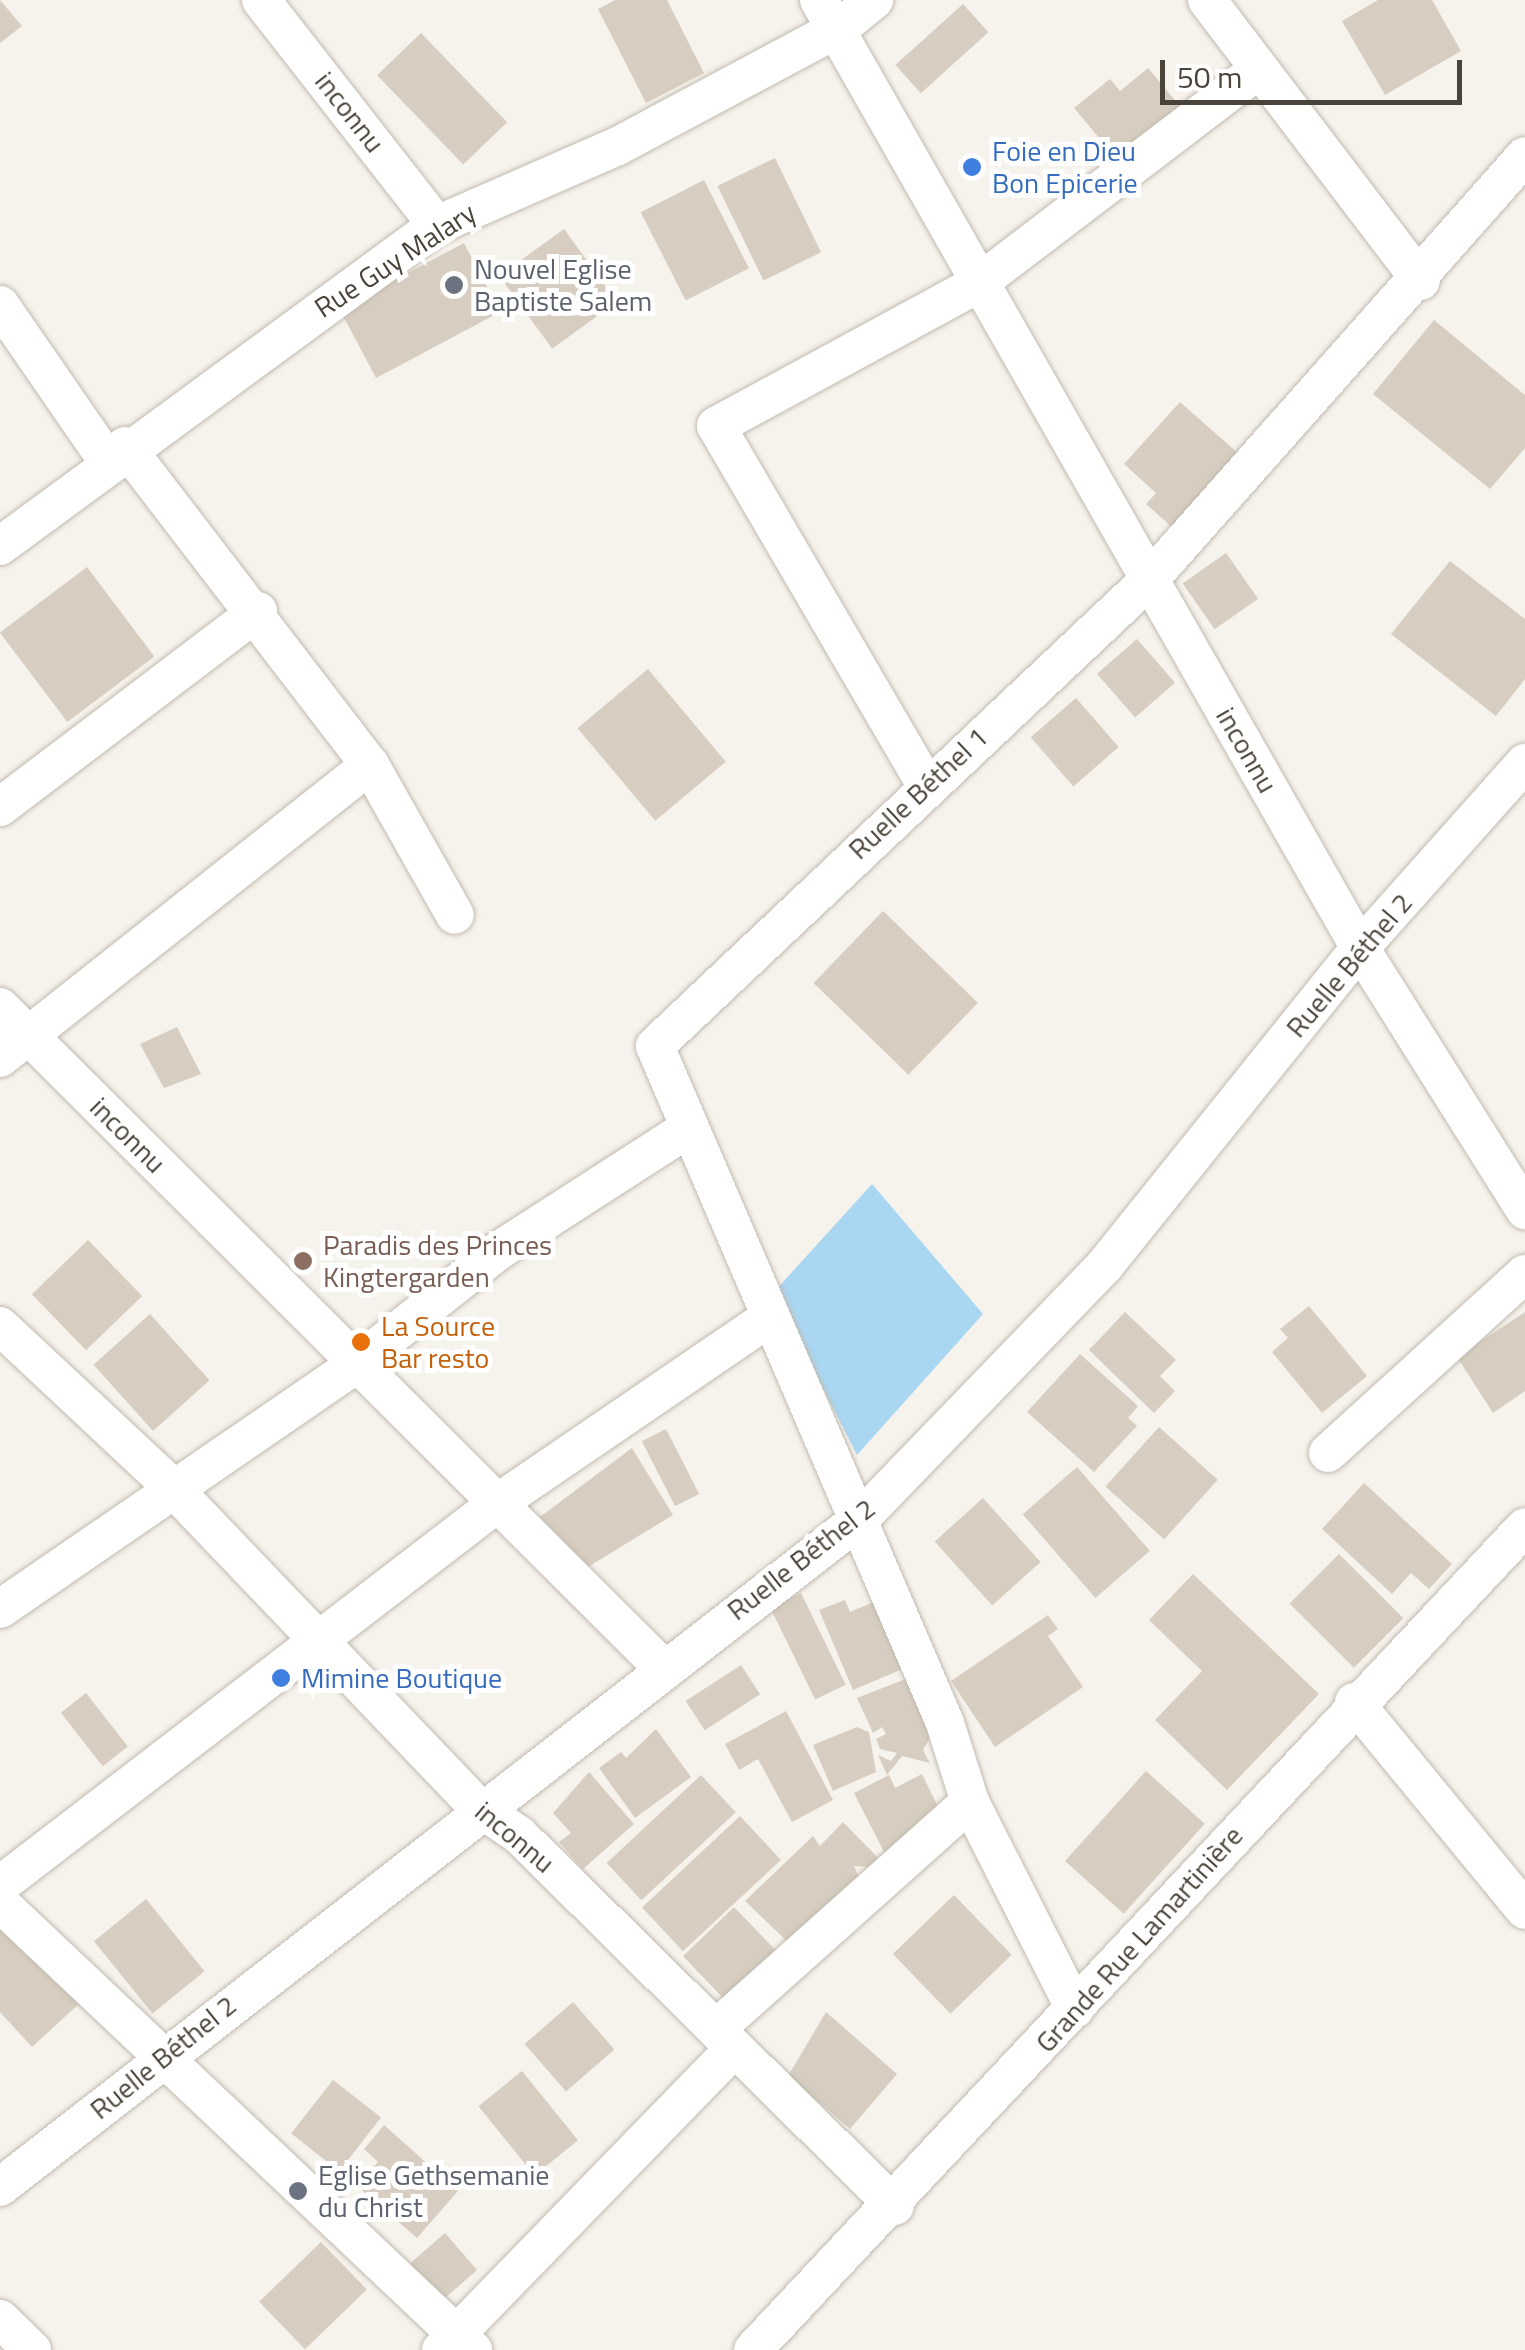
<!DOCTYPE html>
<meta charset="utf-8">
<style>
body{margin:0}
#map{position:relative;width:1525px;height:2350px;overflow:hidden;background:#f6f2ec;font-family:"Titillium Web",sans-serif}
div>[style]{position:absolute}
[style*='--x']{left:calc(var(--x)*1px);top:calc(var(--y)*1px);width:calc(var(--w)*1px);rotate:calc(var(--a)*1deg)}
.water>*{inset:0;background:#a9d6f1}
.building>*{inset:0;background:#d7cec1;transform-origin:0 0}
.roads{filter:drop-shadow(0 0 2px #c1baae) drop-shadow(0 0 2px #c1baae)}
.minor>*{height:38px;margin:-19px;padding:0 19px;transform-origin:19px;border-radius:19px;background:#fff}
.dots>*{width:28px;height:28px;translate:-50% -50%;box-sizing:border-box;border:5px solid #fff;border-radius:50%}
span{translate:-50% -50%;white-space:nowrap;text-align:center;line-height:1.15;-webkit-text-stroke:10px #fff;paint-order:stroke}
.street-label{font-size:28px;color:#4a4339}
.shop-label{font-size:28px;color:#366cbe}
.left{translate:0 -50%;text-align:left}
.worship-label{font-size:28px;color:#5b616d}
.education-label{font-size:28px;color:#785e54}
.food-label{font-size:28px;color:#c56008}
.scale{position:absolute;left:1160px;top:60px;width:302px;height:45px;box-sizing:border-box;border:5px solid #4a4339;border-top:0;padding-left:12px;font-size:30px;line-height:35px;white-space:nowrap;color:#4a4339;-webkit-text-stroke:8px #fff;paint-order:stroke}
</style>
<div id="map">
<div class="water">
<i style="clip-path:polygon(872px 1184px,983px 1314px,857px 1455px,774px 1292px)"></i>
</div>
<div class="building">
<i style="clip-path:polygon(0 0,22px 26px,0 43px)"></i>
<i style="clip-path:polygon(615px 0,667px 0,704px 73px,646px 103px,598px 9px)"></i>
<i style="clip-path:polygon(1378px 0,1432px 0,1461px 51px,1385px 95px,1342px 21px)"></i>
<i style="left:963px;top:4px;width:38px;height:91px;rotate:48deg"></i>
<i style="left:421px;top:33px;width:124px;height:61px;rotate:46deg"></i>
<i style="clip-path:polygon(1148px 68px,1184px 111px,1121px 164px,1074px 108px,1110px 79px,1120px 91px)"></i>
<i style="left:775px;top:158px;width:105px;height:64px;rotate:64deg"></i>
<i style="left:704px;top:180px;width:99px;height:71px;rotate:63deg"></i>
<i style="left:564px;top:229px;width:90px;height:80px;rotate:54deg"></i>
<i style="left:464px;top:243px;width:78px;height:141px;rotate:62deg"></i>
<i style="clip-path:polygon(1434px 320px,1525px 395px,1525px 448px,1490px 489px,1373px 394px)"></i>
<i style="clip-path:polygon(1180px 402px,1240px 455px,1173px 528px,1146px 504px,1156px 493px,1124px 464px)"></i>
<i style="left:1226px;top:553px;width:56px;height:53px;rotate:55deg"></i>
<i style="clip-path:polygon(1450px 561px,1525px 619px,1525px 679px,1496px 716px,1391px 634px)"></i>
<i style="left:87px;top:567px;width:112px;height:109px;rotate:53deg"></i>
<i style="left:1137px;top:639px;width:58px;height:53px;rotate:49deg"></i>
<i style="left:648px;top:669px;width:121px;height:92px;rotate:50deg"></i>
<i style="left:1076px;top:698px;width:65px;height:60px;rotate:49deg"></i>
<i style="left:883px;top:911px;width:132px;height:100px;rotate:44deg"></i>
<i style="clip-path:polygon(177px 1027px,201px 1074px,164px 1088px,140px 1044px)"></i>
<i style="left:88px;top:1240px;width:78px;height:78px;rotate:46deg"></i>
<i style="clip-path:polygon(1309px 1306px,1367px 1376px,1322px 1413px,1272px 1352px,1288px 1338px,1280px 1329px)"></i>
<i style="clip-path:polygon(1125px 1312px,1176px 1360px,1160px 1376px,1175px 1391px,1154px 1413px,1089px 1350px)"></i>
<i style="clip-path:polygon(1525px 1312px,1525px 1391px,1493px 1413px,1457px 1357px)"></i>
<i style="left:150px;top:1314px;width:89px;height:76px;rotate:48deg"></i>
<i style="clip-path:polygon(1080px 1354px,1138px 1406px,1128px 1418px,1137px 1426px,1094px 1472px,1027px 1412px)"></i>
<i style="left:1159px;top:1427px;width:79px;height:80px;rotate:42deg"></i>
<i style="left:666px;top:1429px;width:73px;height:27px;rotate:63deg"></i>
<i style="clip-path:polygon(632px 1448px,673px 1515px,588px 1567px,540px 1517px)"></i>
<i style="left:1077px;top:1467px;width:111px;height:72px;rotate:49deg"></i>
<i style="clip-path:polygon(1364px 1483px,1452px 1564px,1429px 1589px,1411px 1573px,1392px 1594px,1322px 1529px)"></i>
<i style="left:983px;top:1498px;width:86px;height:65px;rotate:48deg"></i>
<i style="left:1339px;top:1554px;width:91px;height:70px;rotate:45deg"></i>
<i style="clip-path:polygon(1193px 1574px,1319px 1694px,1227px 1790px,1155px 1720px,1202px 1671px,1149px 1620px)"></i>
<i style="left:801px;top:1593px;width:102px;height:34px;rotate:64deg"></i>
<i style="clip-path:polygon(890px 1595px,919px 1662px,853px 1690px,819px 1610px,845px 1600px,850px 1612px)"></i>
<i style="clip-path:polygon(1048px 1615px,1058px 1629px,1048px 1636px,1083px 1687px,995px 1747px,951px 1681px)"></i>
<i style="left:741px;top:1665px;width:35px;height:66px;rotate:57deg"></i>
<i style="clip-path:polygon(913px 1676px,937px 1726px,923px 1750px,930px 1763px,902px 1756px,887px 1775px,878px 1755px,891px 1761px,897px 1753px,880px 1749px,876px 1739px,886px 1734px,882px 1727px,873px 1733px,857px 1698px)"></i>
<i style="left:86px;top:1693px;width:68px;height:32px;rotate:52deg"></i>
<i style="clip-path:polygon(786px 1711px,833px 1800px,792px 1822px,758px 1759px,739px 1770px,725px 1744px)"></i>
<i style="clip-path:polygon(857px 1727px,869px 1732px,876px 1772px,833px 1791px,813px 1745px)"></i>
<i style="clip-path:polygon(656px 1729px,691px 1777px,635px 1818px,599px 1768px,621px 1752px,626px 1758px)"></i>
<i style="left:1146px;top:1771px;width:79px;height:121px;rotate:42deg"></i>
<i style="clip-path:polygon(589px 1772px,634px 1824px,583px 1869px,559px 1842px,571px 1833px,553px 1813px)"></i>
<i style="clip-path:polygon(922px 1774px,945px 1821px,884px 1852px,854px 1793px,889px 1775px,895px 1788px)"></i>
<i style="left:701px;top:1775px;width:51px;height:129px;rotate:47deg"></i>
<i style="left:740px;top:1816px;width:60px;height:134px;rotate:47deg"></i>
<i style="clip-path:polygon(843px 1822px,888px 1868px,854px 1866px,861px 1882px,797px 1951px,745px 1901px,813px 1836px,820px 1846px)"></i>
<i style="left:954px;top:1895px;width:83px;height:85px;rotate:46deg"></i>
<i style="left:146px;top:1899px;width:93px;height:67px;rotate:51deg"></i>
<i style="left:734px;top:1907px;width:71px;height:71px;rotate:46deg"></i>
<i style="clip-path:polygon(0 1914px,81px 2002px,32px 2047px,0 2012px)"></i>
<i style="left:573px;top:2002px;width:63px;height:64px;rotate:49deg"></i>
<i style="clip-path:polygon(826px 2012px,897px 2074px,850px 2129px,788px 2076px)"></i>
<i style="left:522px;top:2071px;width:89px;height:56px;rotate:51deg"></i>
<i style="left:333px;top:2080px;width:61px;height:68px;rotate:38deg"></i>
<i style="clip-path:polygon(384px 2125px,458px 2191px,417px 2238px,357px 2186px,378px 2162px,364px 2149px)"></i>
<i style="left:445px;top:2233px;width:49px;height:48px;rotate:49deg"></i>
<i style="left:321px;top:2242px;width:66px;height:86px;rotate:46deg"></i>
</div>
<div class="roads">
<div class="minor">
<i style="--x:261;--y:0;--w:286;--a:52"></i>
<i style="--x:819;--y:0;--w:1092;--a:60.29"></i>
<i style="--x:1360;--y:948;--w:310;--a:57.8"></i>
<i style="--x:1207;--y:0;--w:353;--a:52.7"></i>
<i style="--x:0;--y:305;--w:188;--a:55.4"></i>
<i style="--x:125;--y:446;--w:402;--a:52.5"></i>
<i style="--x:370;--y:765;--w:172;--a:60.5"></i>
<i style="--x:0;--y:546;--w:542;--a:-36.3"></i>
<i style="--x:437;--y:225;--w:197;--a:-23.6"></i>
<i style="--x:618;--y:146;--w:253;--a:-28.1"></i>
<i style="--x:841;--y:27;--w:43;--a:-39.3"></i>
<i style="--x:926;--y:785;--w:416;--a:-120.3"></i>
<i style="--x:716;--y:426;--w:296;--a:-28.5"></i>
<i style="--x:976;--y:285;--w:352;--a:-37.3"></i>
<i style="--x:0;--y:807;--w:324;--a:-37.2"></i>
<i style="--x:0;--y:1007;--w:933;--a:44.91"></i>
<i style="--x:0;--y:1058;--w:472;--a:-38.4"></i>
<i style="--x:0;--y:1326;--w:233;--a:43.1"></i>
<i style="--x:170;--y:1485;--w:446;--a:46.3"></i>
<i style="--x:478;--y:1807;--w:50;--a:34.3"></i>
<i style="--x:519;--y:1835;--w:528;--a:44.62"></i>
<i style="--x:1328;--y:1453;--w:266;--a:-42.3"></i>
<i style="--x:0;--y:1609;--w:432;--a:-34.5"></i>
<i style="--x:356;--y:1364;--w:181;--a:-38.5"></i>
<i style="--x:498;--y:1251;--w:224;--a:-32.8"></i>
<i style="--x:1354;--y:1702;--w:269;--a:50.6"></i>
<i style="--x:970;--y:1802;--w:232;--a:63.1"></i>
<i style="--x:0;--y:1885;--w:629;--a:-37.51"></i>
<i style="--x:499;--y:1502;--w:328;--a:-34.3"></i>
<i style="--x:0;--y:1903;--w:651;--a:43.38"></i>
<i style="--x:716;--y:2029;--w:341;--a:-41.8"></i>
<i style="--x:970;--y:1802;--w:83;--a:-107.6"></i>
<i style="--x:945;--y:1723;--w:736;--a:-113.19"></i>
<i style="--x:655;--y:1046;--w:681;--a:-43.33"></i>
<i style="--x:1150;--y:579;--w:565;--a:-48.44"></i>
<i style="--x:0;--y:2187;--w:1089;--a:-37.84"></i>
<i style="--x:860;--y:1519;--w:353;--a:-46"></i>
<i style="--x:1105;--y:1265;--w:407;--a:-51.2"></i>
<i style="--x:1360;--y:948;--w:248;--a:-48.3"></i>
<i style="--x:0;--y:2319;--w:45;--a:44.1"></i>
<i style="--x:441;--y:2350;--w:421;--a:-45.8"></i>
<i style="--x:753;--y:2350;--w:1128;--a:-46.83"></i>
</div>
</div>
<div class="dots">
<i style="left:972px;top:167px;background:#3f7fe0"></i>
<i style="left:454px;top:285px;background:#6b7280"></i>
<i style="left:303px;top:1261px;background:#8d6e63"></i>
<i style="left:361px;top:1342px;background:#e8710a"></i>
<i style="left:281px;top:1678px;background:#3f7fe0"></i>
<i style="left:298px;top:2191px;background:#6b7280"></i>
</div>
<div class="street-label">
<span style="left:350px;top:112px;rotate:52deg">inconnu</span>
<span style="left:395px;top:260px;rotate:-33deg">Rue Guy Malary</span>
<span style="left:1247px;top:750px;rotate:60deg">inconnu</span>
<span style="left:918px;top:793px;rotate:-43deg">Ruelle Béthel 1</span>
<span style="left:1349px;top:965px;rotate:-50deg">Ruelle Béthel 2</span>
<span style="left:128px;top:1135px;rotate:45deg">inconnu</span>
<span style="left:801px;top:1559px;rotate:-38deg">Ruelle Béthel 2</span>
<span style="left:515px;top:1837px;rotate:40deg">inconnu</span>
<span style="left:1139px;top:1939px;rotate:-48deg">Grande Rue Lamartinière</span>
<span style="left:163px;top:2057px;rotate:-39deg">Ruelle Béthel 2</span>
</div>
<div class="shop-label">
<span class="left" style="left:992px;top:167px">Foie en Dieu<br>Bon Epicerie</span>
<span class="left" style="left:301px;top:1678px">Mimine Boutique</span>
</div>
<div class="worship-label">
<span class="left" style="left:474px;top:285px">Nouvel Eglise<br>Baptiste Salem</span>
<span class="left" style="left:318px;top:2191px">Eglise Gethsemanie<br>du Christ</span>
</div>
<div class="education-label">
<span class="left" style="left:323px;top:1261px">Paradis des Princes<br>Kingtergarden</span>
</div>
<div class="food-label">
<span class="left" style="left:381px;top:1342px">La Source<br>Bar resto</span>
</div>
<div class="scale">50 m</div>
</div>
